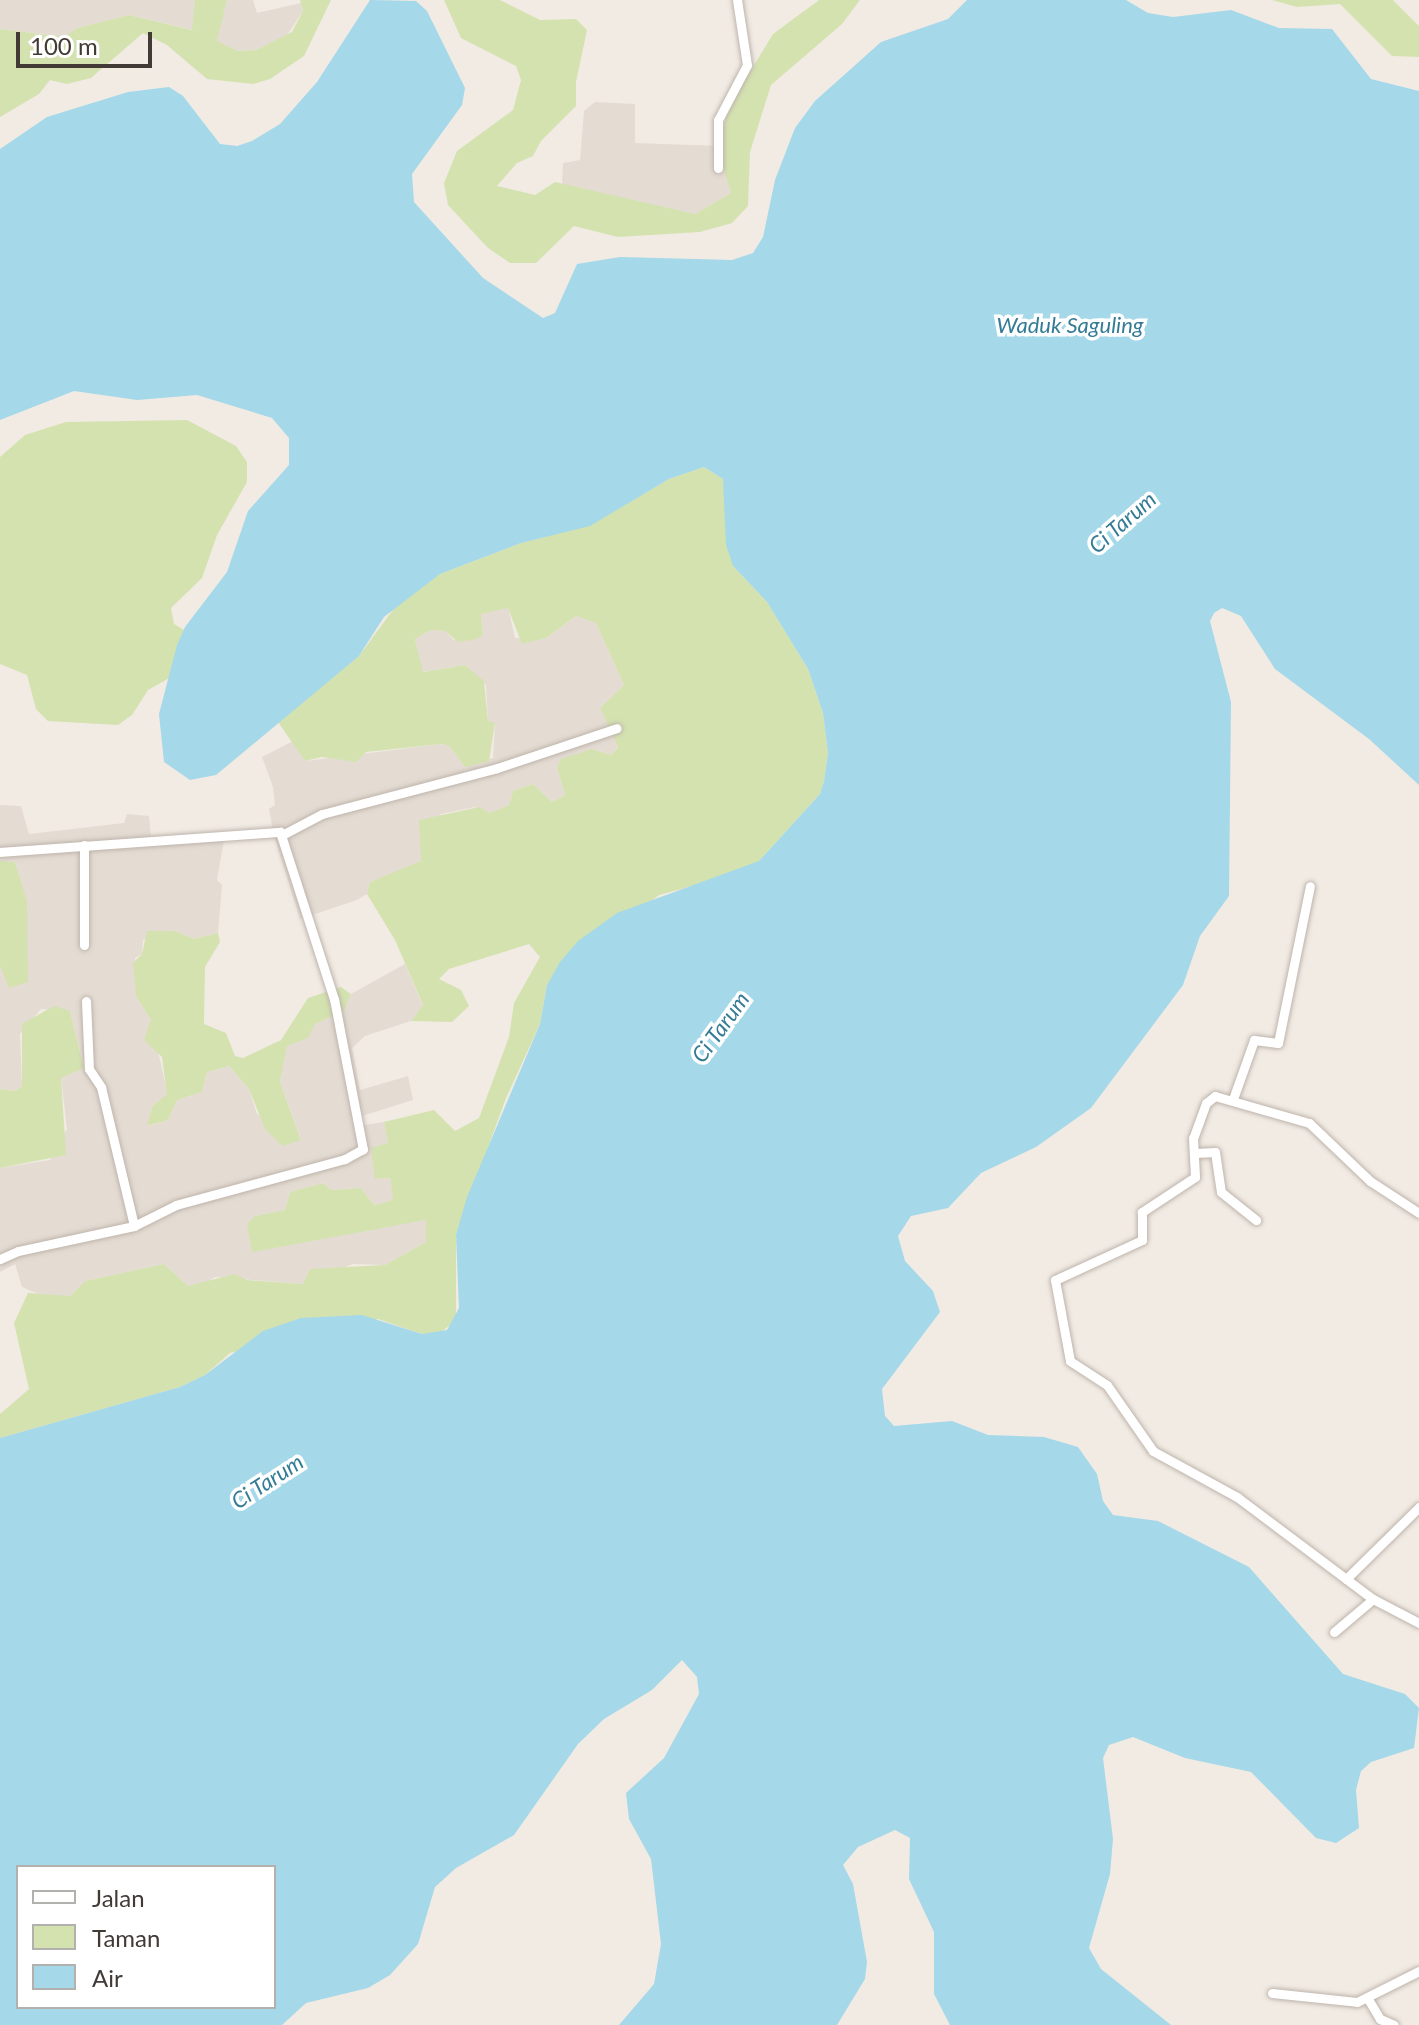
<!DOCTYPE html>
<style>
body{margin:0}
#map{position:relative;width:1419px;height:2025px;overflow:hidden;background:#f1ebe4;font-family:Lato,sans-serif}
div>[style]{position:absolute}
[style*='--x']{left:calc(var(--x)*1px);top:calc(var(--y)*1px);width:calc(var(--w)*1px);rotate:calc(var(--a)*1deg)}
.residential>*{inset:0;background:#e4dcd3}
.green>*{inset:0;background:#d4e2b0}
.water>*{inset:0;background:#a5d8e9}
.roads{filter:drop-shadow(0 0 2px #beb4ab) drop-shadow(0 0 2px #beb4ab)}
.street>*{height:9px;margin:-4.5px;padding:0 4.5px;transform-origin:4.5px;border-radius:4.5px;background:#fff}
span{translate:-50% -50%;white-space:nowrap;text-align:center;line-height:1.15;-webkit-text-stroke:7px #fff;paint-order:stroke}
.water-label{font-size:22px;color:#347c95;font-style:italic}
.legend{position:absolute;left:16px;top:1865px;width:260px;height:144px;box-sizing:border-box;background:#fff;border:2px solid #b3b1ae;margin:0;padding:10px 14px;list-style:none;font-size:24px;color:#423b35}
.legend li{display:flex;align-items:center;gap:16px;height:40px}
.legend b{width:40px;border:2px solid #b3b1ae}
.scale{position:absolute;left:16px;top:32px;width:136px;height:36px;box-sizing:border-box;border:4px solid #423b35;border-top:0;padding-left:10px;font-size:24px;line-height:28px;white-space:nowrap;color:#423b35;-webkit-text-stroke:6px #fff;paint-order:stroke}
</style>
<div id="map">
<div class="residential">
<i style="clip-path:polygon(0 0,195px 0,193px 30px,129px 15px,77px 28px,64px 37px,0 29px)"></i>
<i style="clip-path:polygon(227px 0,253px 0,257px 13px,301px 3px,303px 11px,286px 37px,255px 50px,238px 51px,216px 41px)"></i>
<i style="clip-path:polygon(595px 102px,635px 104px,635px 143px,720px 146px,731px 193px,695px 214px,562px 187px,563px 163px,580px 160px,584px 111px)"></i>
<i style="clip-path:polygon(508px 607px,515px 638px,546px 638px,576px 616px,596px 623px,624px 685px,600px 708px,618px 746px,611px 755px,596px 750px,557px 767px,565px 795px,552px 802px,533px 784px,513px 791px,509px 805px,490px 813px,475px 807px,441px 814px,420px 836px,423px 858px,418px 864px,370px 882px,367px 894px,357px 900px,300px 919px,274px 836px,269px 809px,275px 805px,273px 787px,262px 757px,295px 740px,305px 761px,441px 744px,449px 746px,465px 767px,493px 758px,495px 724px,488px 721px,486px 685px,465px 665px,422px 672px,415px 639px,431px 630px,445px 631px,454px 640px,483px 635px,481px 614px)"></i>
<i style="clip-path:polygon(0 805px,21px 806px,29px 834px,124px 823px,127px 814px,149px 816px,151px 836px,225px 834px,217px 880px,222px 885px,218px 933px,194px 939px,175px 931px,143px 940px,142px 954px,135px 958px,136px 996px,151px 1020px,168px 1095px,152px 1107px,148px 1126px,168px 1120px,177px 1100px,202px 1092px,207px 1072px,229px 1066px,249px 1089px,257px 1114px,301px 1139px,280px 1082px,287px 1045px,307px 1038px,315px 1024px,344px 1011px,351px 994px,405px 964px,423px 1006px,411px 1021px,365px 1036px,352px 1048px,360px 1090px,408px 1076px,413px 1100px,362px 1116px,364px 1125px,384px 1122px,388px 1143px,375px 1179px,390px 1178px,394px 1200px,374px 1205px,361px 1188px,331px 1190px,323px 1183px,290px 1192px,285px 1210px,255px 1216px,356px 1231px,427px 1220px,426px 1242px,385px 1265px,353px 1264px,303px 1284px,215px 1277px,202px 1286px,188px 1286px,164px 1264px,85px 1281px,70px 1296px,43px 1296px,22px 1287px,15px 1264px,0 1272px,0 1168px,50px 1160px,67px 1129px,61px 1078px,84px 1067px,70px 1011px,41px 1009px,20px 1034px,22px 1086px,15px 1091px,0 1089px,0 966px,10px 987px,27px 902px,15px 862px,0 861px)"></i>
</div>
<div class="green">
<i style="clip-path:polygon(195px 0,227px 0,217px 41px,238px 51px,256px 50px,292px 32px,303px 11px,300px 0,331px 0,304px 56px,270px 79px,253px 84px,207px 79px,167px 45px,143px 33px,91px 78px,67px 84px,50px 80px,39px 94px,0 117px,0 29px,64px 37px,77px 28px,129px 15px,192px 30px)"></i>
<i style="clip-path:polygon(444px 0,500px 0,540px 20px,576px 19px,587px 30px,576px 82px,576px 106px,541px 141px,533px 156px,517px 163px,497px 186px,535px 195px,555px 182px,695px 214px,731px 193px,720px 157px,721px 136px,730px 105px,773px 34px,819px 0,860px 0,842px 24px,771px 85px,750px 152px,748px 206px,732px 223px,700px 232px,618px 237px,574px 226px,536px 263px,510px 263px,488px 248px,448px 205px,444px 183px,457px 151px,513px 110px,521px 80px,516px 66px,461px 38px)"></i>
<i style="clip-path:polygon(1272px 0,1393px 0,1419px 26px,1419px 57px,1392px 56px,1340px 4px,1297px 7px)"></i>
<i style="clip-path:polygon(187px 420px,236px 446px,247px 462px,247px 482px,217px 535px,202px 578px,171px 608px,174px 624px,184px 630px,171px 677px,148px 690px,132px 715px,118px 725px,48px 721px,36px 709px,27px 675px,0 664px,0 457px,25px 435px,66px 422px)"></i>
<i style="clip-path:polygon(704px 467px,723px 479px,733px 566px,767px 602px,808px 669px,823px 713px,828px 753px,824px 781px,820px 794px,759px 861px,733px 875px,659px 895px,547px 985px,540px 1024px,506px 1098px,456px 1235px,456px 1320px,439px 1334px,422px 1334px,378px 1319px,230px 1353px,205px 1375px,180px 1387px,0 1438px,0 1414px,29px 1389px,14px 1323px,28px 1293px,70px 1296px,85px 1281px,164px 1264px,188px 1286px,235px 1274px,247px 1280px,303px 1284px,310px 1269px,385px 1265px,426px 1242px,426px 1220px,252px 1252px,247px 1224px,255px 1216px,285px 1210px,290px 1192px,323px 1183px,331px 1190px,361px 1188px,374px 1205px,393px 1200px,390px 1178px,375px 1179px,371px 1148px,388px 1143px,384px 1122px,434px 1110px,455px 1131px,479px 1118px,509px 1037px,514px 1003px,540px 957px,529px 944px,449px 969px,439px 979px,461px 990px,469px 1006px,452px 1022px,411px 1021px,423px 1005px,395px 940px,367px 894px,370px 882px,421px 861px,419px 820px,479px 807px,490px 813px,509px 805px,513px 791px,533px 784px,552px 802px,565px 795px,557px 767px,561px 759px,592px 749px,611px 755px,618px 747px,600px 708px,624px 685px,596px 623px,576px 616px,546px 638px,522px 644px,508px 608px,481px 614px,483px 635px,477px 639px,458px 642px,445px 631px,431px 630px,415px 639px,423px 672px,465px 665px,484px 681px,488px 721px,495px 723px,489px 761px,465px 767px,449px 746px,441px 744px,366px 752px,356px 762px,322px 757px,305px 761px,278px 722px,359px 656px,398px 603px,440px 574px,521px 543px,590px 525px,669px 479px)"></i>
<i style="clip-path:polygon(0 861px,15px 862px,27px 901px,28px 982px,9px 988px,0 966px)"></i>
<i style="clip-path:polygon(147px 931px,175px 931px,194px 939px,218px 933px,220px 942px,205px 967px,204px 1024px,226px 1033px,235px 1056px,243px 1058px,281px 1040px,308px 998px,341px 987px,351px 994px,344px 1011px,315px 1024px,308px 1038px,287px 1046px,280px 1082px,301px 1140px,282px 1146px,265px 1129px,249px 1089px,229px 1066px,207px 1072px,202px 1092px,177px 1100px,168px 1120px,147px 1126px,152px 1107px,167px 1094px,162px 1057px,144px 1040px,151px 1020px,136px 996px,133px 963px,142px 954px)"></i>
<i style="clip-path:polygon(54px 1006px,70px 1011px,84px 1068px,61px 1078px,66px 1155px,0 1168px,0 1089px,15px 1091px,22px 1086px,22px 1024px)"></i>
</div>
<div class="water">
<i style="clip-path:polygon(evenodd,370px 0,416px 1px,427px 11px,465px 88px,462px 105px,412px 174px,414px 202px,483px 278px,543px 318px,555px 313px,577px 264px,620px 257px,732px 260px,753px 253px,763px 237px,775px 180px,795px 128px,815px 101px,881px 42px,948px 19px,967px 0,1126px 0,1148px 13px,1173px 17px,1231px 10px,1279px 28px,1332px 29px,1371px 79px,1419px 91px,1419px 785px,1369px 739px,1275px 669px,1241px 616px,1222px 608px,1214px 613px,1210px 621px,1231px 702px,1229px 896px,1200px 936px,1183px 985px,1091px 1108px,1036px 1147px,981px 1173px,948px 1208px,911px 1216px,898px 1236px,905px 1261px,933px 1291px,940px 1312px,882px 1389px,885px 1416px,894px 1426px,952px 1421px,988px 1435px,1044px 1437px,1078px 1447px,1097px 1474px,1103px 1501px,1113px 1515px,1158px 1521px,1249px 1567px,1343px 1674px,1405px 1694px,1419px 1708px,1414px 1748px,1371px 1762px,1361px 1771px,1356px 1790px,1359px 1828px,1336px 1843px,1316px 1838px,1251px 1772px,1185px 1758px,1133px 1737px,1109px 1745px,1103px 1758px,1113px 1839px,1110px 1874px,1089px 1948px,1101px 1969px,1171px 2025px,950px 2025px,934px 1994px,934px 1932px,909px 1879px,910px 1838px,895px 1830px,858px 1847px,843px 1865px,853px 1884px,867px 1962px,865px 1979px,837px 2025px,619px 2025px,654px 1984px,661px 1944px,651px 1859px,629px 1819px,626px 1793px,664px 1758px,699px 1694px,697px 1677px,682px 1660px,652px 1690px,604px 1719px,578px 1744px,514px 1835px,456px 1868px,435px 1887px,418px 1944px,390px 1975px,368px 1988px,306px 2003px,282px 2025px,0 2025px,0 1438px,180px 1387px,205px 1375px,263px 1331px,301px 1318px,362px 1315px,422px 1334px,447px 1330px,459px 1308px,456px 1235px,467px 1197px,540px 1024px,547px 985px,560px 962px,578px 941px,617px 913px,759px 861px,820px 794px,824px 781px,828px 753px,823px 713px,808px 669px,767px 602px,733px 566px,726px 545px,723px 479px,704px 467px,669px 479px,590px 526px,521px 543px,440px 574px,384px 617px,359px 656px,216px 775px,190px 780px,164px 762px,159px 714px,177px 645px,185px 627px,227px 572px,248px 511px,289px 465px,289px 438px,272px 418px,197px 395px,137px 400px,74px 391px,0 420px,0 149px,47px 117px,128px 92px,169px 87px,183px 96px,220px 144px,237px 146px,252px 141px,280px 124px,317px 82px,370px 0,18px 1867px,274px 1867px,274px 2007px,18px 2007px,18px 1867px)"></i>
</div>
<div class="roads">
<div class="street">
<i style="--x:718;--y:168;--w:48;--a:-90"></i>
<i style="--x:718;--y:120;--w:62;--a:-62.2"></i>
<i style="--x:747;--y:65;--w:66;--a:-98.7"></i>
<i style="--x:282;--y:835;--w:45;--a:-27.7"></i>
<i style="--x:322;--y:814;--w:181;--a:-14.7"></i>
<i style="--x:497;--y:768;--w:126;--a:-18.4"></i>
<i style="--x:0;--y:852;--w:281;--a:-4.1"></i>
<i style="--x:280;--y:832;--w:176;--a:72.1"></i>
<i style="--x:334;--y:999;--w:153;--a:79.1"></i>
<i style="--x:363;--y:1149;--w:21;--a:151"></i>
<i style="--x:345;--y:1159;--w:175;--a:164.8"></i>
<i style="--x:176;--y:1205;--w:47;--a:153.4"></i>
<i style="--x:134;--y:1226;--w:119;--a:167.8"></i>
<i style="--x:18;--y:1251;--w:20;--a:156"></i>
<i style="--x:84;--y:945;--w:100;--a:-90"></i>
<i style="--x:86;--y:1001;--w:68;--a:87.5"></i>
<i style="--x:89;--y:1069;--w:22;--a:56"></i>
<i style="--x:101;--y:1087;--w:143;--a:76.6"></i>
<i style="--x:1233;--y:1099;--w:63;--a:-70.4"></i>
<i style="--x:1254;--y:1040;--w:24;--a:7"></i>
<i style="--x:1278;--y:1043;--w:160;--a:-78.5"></i>
<i style="--x:1195;--y:1153;--w:20;--a:-3"></i>
<i style="--x:1215;--y:1152;--w:40;--a:81.5"></i>
<i style="--x:1221;--y:1192;--w:45;--a:38.7"></i>
<i style="--x:1419;--y:1213;--w:59;--a:-146.9"></i>
<i style="--x:1370;--y:1181;--w:84;--a:-136.4"></i>
<i style="--x:1309;--y:1123;--w:98;--a:-164"></i>
<i style="--x:1215;--y:1096;--w:11;--a:142"></i>
<i style="--x:1206;--y:1103;--w:37;--a:110"></i>
<i style="--x:1193;--y:1138;--w:39;--a:87"></i>
<i style="--x:1195;--y:1177;--w:64;--a:146.6"></i>
<i style="--x:1142;--y:1212;--w:28;--a:90"></i>
<i style="--x:1142;--y:1240;--w:96;--a:155.3"></i>
<i style="--x:1055;--y:1280;--w:82;--a:79.5"></i>
<i style="--x:1070;--y:1361;--w:44;--a:33"></i>
<i style="--x:1107;--y:1385;--w:80;--a:55.1"></i>
<i style="--x:1153;--y:1451;--w:96;--a:28.7"></i>
<i style="--x:1237;--y:1497;--w:170;--a:36.9"></i>
<i style="--x:1373;--y:1599;--w:52;--a:27.6"></i>
<i style="--x:1346;--y:1579;--w:103;--a:-44.6"></i>
<i style="--x:1334;--y:1632;--w:51;--a:-40.2"></i>
<i style="--x:1272;--y:1993;--w:85;--a:6"></i>
<i style="--x:1357;--y:2002;--w:69;--a:-26.6"></i>
<i style="--x:1368;--y:1999;--w:23;--a:59"></i>
<i style="--x:1380;--y:2019;--w:15;--a:23"></i>
</div>
</div>
<div class="water-label">
<span style="left:1070px;top:325px">Waduk Saguling</span>
<span style="left:1122px;top:522px;rotate:-41deg">Ci Tarum</span>
<span style="left:720px;top:1027px;rotate:-54deg">Ci Tarum</span>
<span style="left:267px;top:1481px;rotate:-33deg">Ci Tarum</span>
</div>
<ul class="legend">
<li><b style="height:10px;background:#fff"></b>Jalan</li>
<li><b style="height:22px;background:#d4e2b0"></b>Taman</li>
<li><b style="height:22px;background:#a5d8e9"></b>Air</li>
</ul>
<div class="scale">100 m</div>
</div>
